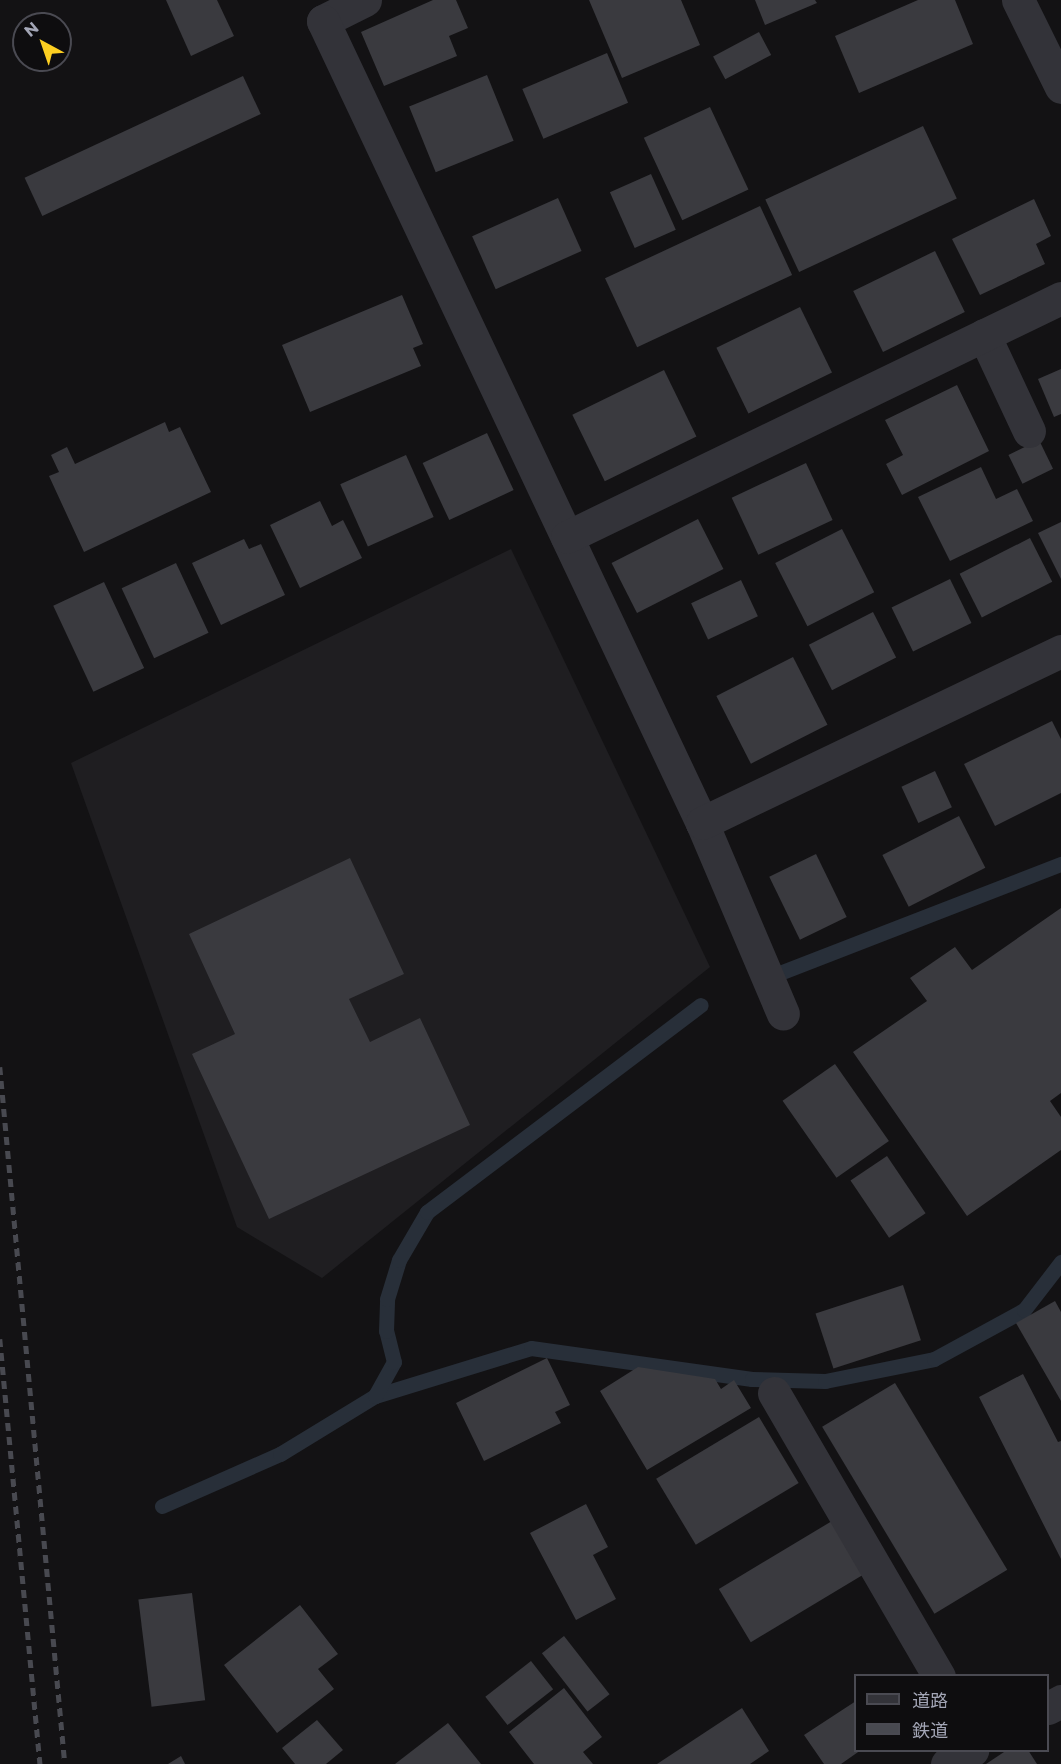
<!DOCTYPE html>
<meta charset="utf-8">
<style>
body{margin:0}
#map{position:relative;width:1061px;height:1764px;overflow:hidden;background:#131214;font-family:Montserrat,"Noto Sans JP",sans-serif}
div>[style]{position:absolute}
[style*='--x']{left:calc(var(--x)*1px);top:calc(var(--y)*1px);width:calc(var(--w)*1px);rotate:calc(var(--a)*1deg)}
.built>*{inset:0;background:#1f1e21}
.stream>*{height:15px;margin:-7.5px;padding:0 7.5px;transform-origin:7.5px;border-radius:7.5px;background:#282f39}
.building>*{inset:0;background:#3a3a3f;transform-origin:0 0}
.street>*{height:33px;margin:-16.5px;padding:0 16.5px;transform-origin:16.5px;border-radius:16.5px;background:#333339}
.rail>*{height:4.5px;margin-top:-2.25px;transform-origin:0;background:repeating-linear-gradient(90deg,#484950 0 8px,transparent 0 14px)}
span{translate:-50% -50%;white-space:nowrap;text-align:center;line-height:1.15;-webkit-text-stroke:4.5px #0e0d0f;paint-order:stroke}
.legend{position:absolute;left:854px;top:1674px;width:195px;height:78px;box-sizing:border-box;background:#0e0d0f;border:2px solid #4a4a52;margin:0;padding:8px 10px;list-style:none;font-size:18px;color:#a3a6b6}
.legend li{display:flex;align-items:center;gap:12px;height:30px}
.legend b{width:30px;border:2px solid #4a4a52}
.north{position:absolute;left:12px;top:12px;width:60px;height:60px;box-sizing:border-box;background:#0e0d0f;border:2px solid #4a4a52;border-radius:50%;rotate:320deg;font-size:16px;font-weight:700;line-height:24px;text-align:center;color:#a3a6b6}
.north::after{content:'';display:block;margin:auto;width:21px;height:27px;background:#fdcf21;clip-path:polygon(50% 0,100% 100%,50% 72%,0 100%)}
</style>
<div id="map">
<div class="built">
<i style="clip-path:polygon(511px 549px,710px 967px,322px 1278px,237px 1227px,71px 763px)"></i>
</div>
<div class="stream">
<i style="--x:777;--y:974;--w:305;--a:-21.2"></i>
<i style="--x:375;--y:1396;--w:163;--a:-17.1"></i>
<i style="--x:531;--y:1348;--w:223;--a:8"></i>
<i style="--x:752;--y:1379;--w:73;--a:1.6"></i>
<i style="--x:825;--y:1381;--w:111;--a:-11.4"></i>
<i style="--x:934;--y:1359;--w:102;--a:-28.6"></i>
<i style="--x:1024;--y:1310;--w:61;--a:-52.4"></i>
<i style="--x:162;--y:1506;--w:129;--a:-23.8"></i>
<i style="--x:280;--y:1454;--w:111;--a:-31.4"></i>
<i style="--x:375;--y:1396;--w:39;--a:-61"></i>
<i style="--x:394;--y:1362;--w:32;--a:-104"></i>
<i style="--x:386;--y:1331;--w:32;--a:-88"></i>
<i style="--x:387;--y:1299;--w:41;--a:-72.9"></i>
<i style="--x:399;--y:1260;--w:56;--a:-59.7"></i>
<i style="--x:427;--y:1212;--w:343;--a:-37.1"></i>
</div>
<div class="building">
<i style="clip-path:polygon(166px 0,217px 0,234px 36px,191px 56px)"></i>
<i style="clip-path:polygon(433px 0,456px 0,468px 28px,449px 36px,457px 56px,384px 86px,361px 32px)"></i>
<i style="clip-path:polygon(589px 0,681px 0,700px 45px,622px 78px)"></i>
<i style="clip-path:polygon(755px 0,815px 0,817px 3px,765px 25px)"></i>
<i style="clip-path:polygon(918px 0,955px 0,973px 44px,859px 93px,835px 36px)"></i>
<i style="left:759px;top:32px;width:26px;height:52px;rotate:62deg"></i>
<i style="left:607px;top:53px;width:54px;height:92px;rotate:67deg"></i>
<i style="left:487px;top:75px;width:71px;height:84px;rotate:68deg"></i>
<i style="left:243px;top:76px;width:42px;height:241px;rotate:65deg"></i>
<i style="left:710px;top:107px;width:91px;height:73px;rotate:65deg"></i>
<i style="left:923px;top:126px;width:80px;height:174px;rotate:65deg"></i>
<i style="left:651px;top:174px;width:61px;height:45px;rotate:66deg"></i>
<i style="left:558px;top:198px;width:58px;height:94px;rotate:66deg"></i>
<i style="clip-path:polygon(1034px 199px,1051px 236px,1036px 244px,1045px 264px,980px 295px,952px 239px)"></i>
<i style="left:760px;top:206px;width:76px;height:171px;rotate:65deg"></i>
<i style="left:935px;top:251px;width:68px;height:91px;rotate:64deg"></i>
<i style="clip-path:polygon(402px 295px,423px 344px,413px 348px,421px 366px,310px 412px,282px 345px)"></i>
<i style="left:800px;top:307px;width:73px;height:93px;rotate:64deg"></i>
<i style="clip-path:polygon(1061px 369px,1061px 414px,1054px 417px,1038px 379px)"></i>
<i style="left:664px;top:370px;width:74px;height:102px;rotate:64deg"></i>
<i style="clip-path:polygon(957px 385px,989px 451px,902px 495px,886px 464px,903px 455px,885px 420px)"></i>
<i style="clip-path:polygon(165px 422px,169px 432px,180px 427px,211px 492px,84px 552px,49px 476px,59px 472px,51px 455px,67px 447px,75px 464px)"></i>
<i style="left:487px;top:433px;width:63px;height:71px;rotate:65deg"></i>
<i style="left:1039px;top:440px;width:32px;height:34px;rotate:64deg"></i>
<i style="left:406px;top:455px;width:68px;height:72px;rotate:66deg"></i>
<i style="left:806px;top:463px;width:63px;height:82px;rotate:65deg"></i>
<i style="clip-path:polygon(981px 467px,996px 499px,1017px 489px,1033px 521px,950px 561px,918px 497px)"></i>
<i style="clip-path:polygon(320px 501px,332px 526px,343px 520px,362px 558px,300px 588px,270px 525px)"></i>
<i style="left:698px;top:519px;width:56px;height:97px;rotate:63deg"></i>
<i style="clip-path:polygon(1061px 522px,1061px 579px,1038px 533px)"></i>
<i style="left:842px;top:529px;width:71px;height:75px;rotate:63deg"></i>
<i style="left:1030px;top:538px;width:49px;height:79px;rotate:63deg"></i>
<i style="clip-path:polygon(244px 539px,249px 549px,261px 544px,285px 595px,221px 625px,192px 563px)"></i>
<i style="left:176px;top:563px;width:77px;height:60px;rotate:65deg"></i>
<i style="left:950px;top:579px;width:49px;height:65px;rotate:64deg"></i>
<i style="left:741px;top:580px;width:40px;height:55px;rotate:65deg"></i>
<i style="left:104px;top:582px;width:95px;height:56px;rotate:65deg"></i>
<i style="left:873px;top:612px;width:51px;height:72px;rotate:63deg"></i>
<i style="left:793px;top:657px;width:76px;height:86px;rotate:63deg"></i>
<i style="clip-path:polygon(1052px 721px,1061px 739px,1061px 793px,995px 826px,964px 764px)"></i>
<i style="left:935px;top:771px;width:40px;height:37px;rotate:65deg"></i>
<i style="left:959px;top:816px;width:58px;height:86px;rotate:63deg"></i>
<i style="left:816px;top:854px;width:70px;height:52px;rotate:64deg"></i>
<i style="clip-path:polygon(350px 858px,404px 974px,349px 999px,370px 1042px,420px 1018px,470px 1125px,269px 1219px,192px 1054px,235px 1034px,189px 934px)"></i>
<i style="clip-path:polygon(1061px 908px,1061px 1093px,1050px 1101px,1061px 1117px,1061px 1150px,967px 1216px,853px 1052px,927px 1001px,910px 978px,955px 947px,972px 970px)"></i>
<i style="left:835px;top:1064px;width:94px;height:64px;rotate:55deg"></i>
<i style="left:887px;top:1156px;width:69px;height:44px;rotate:56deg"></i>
<i style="left:903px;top:1285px;width:58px;height:92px;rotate:72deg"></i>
<i style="clip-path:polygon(1055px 1301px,1061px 1312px,1061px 1401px,1016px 1323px)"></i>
<i style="clip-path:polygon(547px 1358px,570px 1405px,555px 1412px,561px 1423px,484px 1461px,456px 1403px)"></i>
<i style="clip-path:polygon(638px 1367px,715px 1379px,721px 1389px,734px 1380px,751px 1408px,647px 1470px,600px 1391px)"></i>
<i style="clip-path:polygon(1023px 1374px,1058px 1442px,1061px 1441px,1061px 1559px,979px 1397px)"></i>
<i style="left:895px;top:1383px;width:218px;height:85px;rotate:59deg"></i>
<i style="left:759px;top:1417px;width:77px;height:120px;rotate:59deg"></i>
<i style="clip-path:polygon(586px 1504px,608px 1547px,593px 1555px,616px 1599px,576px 1620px,530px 1533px)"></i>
<i style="left:832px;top:1521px;width:62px;height:132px;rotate:59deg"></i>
<i style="left:192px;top:1593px;width:108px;height:54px;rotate:83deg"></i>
<i style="clip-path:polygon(300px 1605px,338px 1654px,318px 1669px,334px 1689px,277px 1733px,224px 1665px)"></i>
<i style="left:564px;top:1636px;width:74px;height:28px;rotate:52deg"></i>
<i style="left:531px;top:1661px;width:36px;height:58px;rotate:52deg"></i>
<i style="clip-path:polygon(564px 1688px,602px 1737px,583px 1752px,593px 1764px,534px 1764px,509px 1732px)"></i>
<i style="clip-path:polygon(856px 1701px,856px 1750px,861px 1750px,841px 1764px,824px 1764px,804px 1735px)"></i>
<i style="clip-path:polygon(742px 1708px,769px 1751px,750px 1764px,657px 1764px)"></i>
<i style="clip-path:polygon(317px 1720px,343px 1750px,326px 1764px,295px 1764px,282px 1748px)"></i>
<i style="clip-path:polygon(448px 1723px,481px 1764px,395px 1764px)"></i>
<i style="clip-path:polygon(1007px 1750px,1028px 1750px,1037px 1764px,986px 1764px)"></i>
<i style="clip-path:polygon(181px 1756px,185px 1764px,168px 1764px)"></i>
</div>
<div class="street">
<i style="--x:365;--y:0;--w:47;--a:153.4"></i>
<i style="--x:323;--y:21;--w:887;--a:64.71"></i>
<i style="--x:702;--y:823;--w:207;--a:67"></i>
<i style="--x:1018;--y:0;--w:97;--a:63.7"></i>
<i style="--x:984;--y:335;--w:106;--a:64.9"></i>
<i style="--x:567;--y:537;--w:549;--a:-25.82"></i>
<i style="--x:702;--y:823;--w:398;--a:-25.6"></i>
<i style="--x:774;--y:1393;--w:328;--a:59.8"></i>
<i style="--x:1048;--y:1708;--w:15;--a:-28"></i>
<i style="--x:947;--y:1764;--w:29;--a:-29"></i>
</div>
<div class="rail">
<i style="--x:0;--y:1067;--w:700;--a:84.67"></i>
<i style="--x:0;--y:1339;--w:427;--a:84.6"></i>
</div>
<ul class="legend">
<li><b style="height:8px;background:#333339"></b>道路</li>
<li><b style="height:8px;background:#484950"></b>鉄道</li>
</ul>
<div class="north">N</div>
</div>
